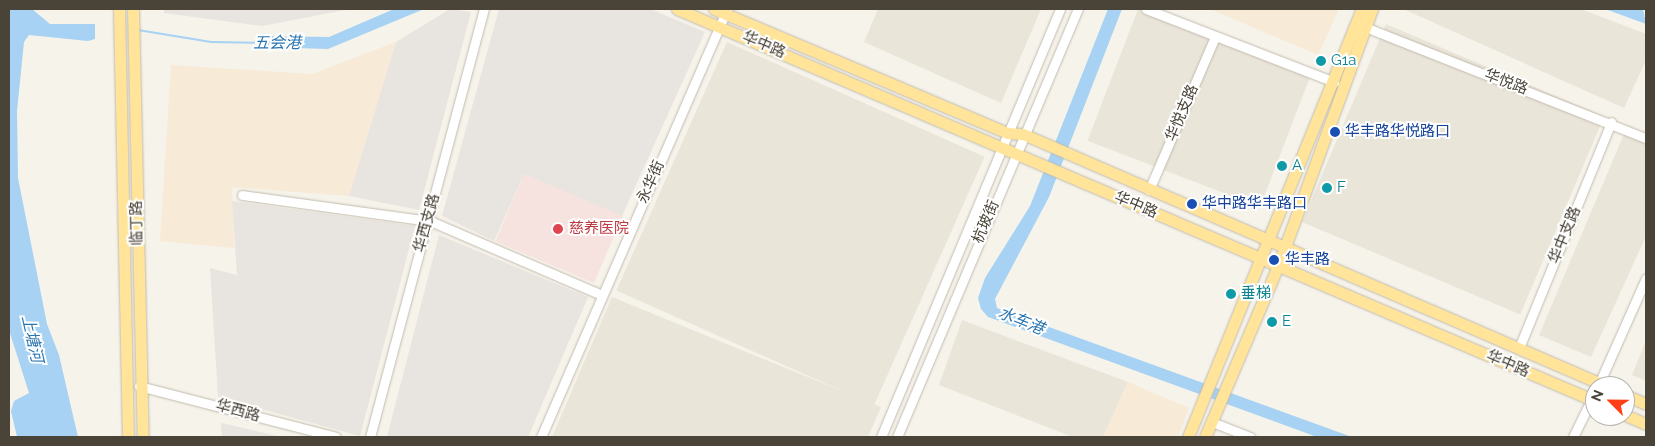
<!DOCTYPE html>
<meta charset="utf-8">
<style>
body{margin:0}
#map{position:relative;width:1655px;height:446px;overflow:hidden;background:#f6f3eb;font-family:Raleway,"Noto Sans SC",sans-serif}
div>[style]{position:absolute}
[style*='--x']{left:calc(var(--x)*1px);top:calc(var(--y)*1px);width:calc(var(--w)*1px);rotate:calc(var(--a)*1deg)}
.residential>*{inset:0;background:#eae5d9;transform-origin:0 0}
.commercial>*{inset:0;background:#f7ead6}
.industrial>*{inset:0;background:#e8e4df}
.medical>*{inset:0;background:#f6e2de;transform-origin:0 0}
.water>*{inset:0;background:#a7d2f3}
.stream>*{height:2px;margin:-1px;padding:0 1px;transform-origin:1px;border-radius:1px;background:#a7d2f3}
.roads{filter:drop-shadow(0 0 1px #c2bbad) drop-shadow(0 0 1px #c2bbad)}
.minor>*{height:9px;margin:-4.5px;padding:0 4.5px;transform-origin:4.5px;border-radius:4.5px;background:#fff}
.major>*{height:11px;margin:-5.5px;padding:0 5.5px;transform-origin:5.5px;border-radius:5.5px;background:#ffe49a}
.dots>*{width:14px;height:14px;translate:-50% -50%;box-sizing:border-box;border:2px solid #fff;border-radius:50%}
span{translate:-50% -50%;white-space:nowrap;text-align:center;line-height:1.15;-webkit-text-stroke:4px #fff;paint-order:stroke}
.street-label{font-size:15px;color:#4a4438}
.culture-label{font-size:15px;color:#0d838f}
.left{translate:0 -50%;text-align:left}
.transit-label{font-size:15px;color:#164399}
.health-label{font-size:15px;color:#be3a42}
.water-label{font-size:16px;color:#2c77b2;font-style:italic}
.frame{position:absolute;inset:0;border:10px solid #4a4438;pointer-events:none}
.north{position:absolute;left:1585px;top:376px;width:50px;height:50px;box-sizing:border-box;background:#fff;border:1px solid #b7b4af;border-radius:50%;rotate:293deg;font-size:14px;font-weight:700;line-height:20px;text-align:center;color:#4a4438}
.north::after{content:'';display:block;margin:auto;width:18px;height:22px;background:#ff3f18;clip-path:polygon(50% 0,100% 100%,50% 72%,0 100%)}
</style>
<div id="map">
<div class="residential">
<i style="clip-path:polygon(878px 9px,1041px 9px,1001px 103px,864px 42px)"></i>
<i style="left:1138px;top:9px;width:185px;height:141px;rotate:21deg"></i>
<i style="clip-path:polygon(1403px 9px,1581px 9px,1646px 34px,1646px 60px,1624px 108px)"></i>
<i style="left:1386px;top:24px;width:237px;height:215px;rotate:23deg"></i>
<i style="left:727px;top:42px;width:282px;height:272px;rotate:24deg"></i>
<i style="clip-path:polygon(1627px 127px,1646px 136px,1646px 236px,1591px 357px,1539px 335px)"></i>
<i style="clip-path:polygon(612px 297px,881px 407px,868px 437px,552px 437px)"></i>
<i style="clip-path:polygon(962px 320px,1128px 382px,1103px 437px,1073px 437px,939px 385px)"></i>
<i style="clip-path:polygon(1646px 340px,1646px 381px,1632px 375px)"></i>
</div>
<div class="commercial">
<i style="clip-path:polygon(1210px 9px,1339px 9px,1318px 55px)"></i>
<i style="clip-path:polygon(396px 42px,349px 196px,232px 187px,234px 248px,160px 241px,171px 65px,312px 74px)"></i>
<i style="clip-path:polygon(1128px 382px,1189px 408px,1178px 437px,1103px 437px)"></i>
</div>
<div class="industrial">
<i style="clip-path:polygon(164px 9px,350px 9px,262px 26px,164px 13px)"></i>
<i style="clip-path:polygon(450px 9px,471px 12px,419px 210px,349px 196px,396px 42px)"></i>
<i style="clip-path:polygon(499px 9px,650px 9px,705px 32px,622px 216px,524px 174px,494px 241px,442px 216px)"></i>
<i style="clip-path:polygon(232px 201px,415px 226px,360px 436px,218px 397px,210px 268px,237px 275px)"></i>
<i style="clip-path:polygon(439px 235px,588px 297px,528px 437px,387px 437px)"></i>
<i style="clip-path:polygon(221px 423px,282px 437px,222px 437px)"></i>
</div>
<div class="medical">
<i style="left:524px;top:174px;width:107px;height:73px;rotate:23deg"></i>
</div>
<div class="water">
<i style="clip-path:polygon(9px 9px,32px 9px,50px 24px,95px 24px,95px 39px,88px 41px,29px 35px,24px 42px,17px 111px,18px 178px,47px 324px,59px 355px,78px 437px,17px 437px,11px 411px,14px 401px,29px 393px,9px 330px)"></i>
<i style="clip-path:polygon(394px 9px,424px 9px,328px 49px,261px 47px,263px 36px,329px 37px)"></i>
<i style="clip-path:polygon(1108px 9px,1122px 9px,1049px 197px,995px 299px,997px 308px,1352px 437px,1317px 437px,988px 317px,981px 309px,978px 298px,985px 278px,1030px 206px)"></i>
<i style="clip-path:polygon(1605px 9px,1643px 9px,1646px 24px)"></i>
</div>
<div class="stream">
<i style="--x:138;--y:30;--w:74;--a:9.3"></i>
<i style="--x:211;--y:42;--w:53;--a:1.1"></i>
</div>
<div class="roads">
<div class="minor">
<i style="--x:1146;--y:9;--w:202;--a:21.2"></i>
<i style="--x:1365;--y:27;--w:302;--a:21.6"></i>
<i style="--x:1149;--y:190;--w:167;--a:-66.7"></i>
<i style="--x:242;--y:195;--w:190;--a:7.9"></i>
<i style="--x:430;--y:221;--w:187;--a:23.3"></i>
<i style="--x:1519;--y:348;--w:244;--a:-67.8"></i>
<i style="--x:139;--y:386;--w:203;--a:14.5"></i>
<i style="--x:1598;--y:386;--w:118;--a:-66"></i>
<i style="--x:1212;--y:422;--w:41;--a:21.5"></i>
<i style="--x:370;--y:437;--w:443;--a:-75.1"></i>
<i style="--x:541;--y:437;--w:467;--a:-66.5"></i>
<i style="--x:881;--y:437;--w:464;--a:-67.3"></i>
<i style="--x:897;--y:437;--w:465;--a:-67.1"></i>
<i style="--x:1573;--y:437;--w:50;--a:-63.9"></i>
</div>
<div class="major">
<i style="--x:119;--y:9;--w:428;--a:88.8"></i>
<i style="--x:133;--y:9;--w:428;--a:88.7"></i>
<i style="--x:677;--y:9;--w:998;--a:23.12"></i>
<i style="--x:714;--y:9;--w:318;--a:22.9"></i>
<i style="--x:1007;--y:133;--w:16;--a:4"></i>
<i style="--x:1023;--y:134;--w:635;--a:23.38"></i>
<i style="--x:1625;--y:395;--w:23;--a:23"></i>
<i style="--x:1625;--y:415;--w:23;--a:23"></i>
<i style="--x:1188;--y:437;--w:462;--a:-67.9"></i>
<i style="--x:1205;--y:437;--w:186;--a:-66.9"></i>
<i style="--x:1278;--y:266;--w:274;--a:-69.9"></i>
</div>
</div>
<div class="dots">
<i style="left:1321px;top:61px;background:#0f9aa8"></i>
<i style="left:1335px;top:132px;background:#1a4fb4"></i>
<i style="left:1282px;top:166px;background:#0f9aa8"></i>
<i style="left:1327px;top:188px;background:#0f9aa8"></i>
<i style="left:1192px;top:204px;background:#1a4fb4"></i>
<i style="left:558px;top:229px;background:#e0444e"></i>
<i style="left:1274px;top:260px;background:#1a4fb4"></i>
<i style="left:1231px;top:294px;background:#0f9aa8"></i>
<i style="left:1272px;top:322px;background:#0f9aa8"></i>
</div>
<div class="street-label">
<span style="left:764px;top:45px;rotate:23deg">华中路</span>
<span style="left:1506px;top:82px;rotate:21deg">华悦路</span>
<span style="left:1182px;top:113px;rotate:-67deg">华悦支路</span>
<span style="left:651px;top:182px;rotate:-66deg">永华街</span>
<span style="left:1136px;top:205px;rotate:23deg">华中路</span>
<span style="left:986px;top:222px;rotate:-67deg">杭玻街</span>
<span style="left:137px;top:223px;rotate:-91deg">临丁路</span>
<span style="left:427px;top:223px;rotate:-75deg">华西支路</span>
<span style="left:1565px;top:235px;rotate:-68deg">华中支路</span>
<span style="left:1508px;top:364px;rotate:23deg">华中路</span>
<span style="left:238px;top:411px;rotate:15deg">华西路</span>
</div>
<div class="culture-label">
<span class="left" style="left:1331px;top:61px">G1a</span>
<span class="left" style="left:1292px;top:166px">A</span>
<span class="left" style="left:1337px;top:188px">F</span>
<span class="left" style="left:1241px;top:294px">垂梯</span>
<span class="left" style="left:1282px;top:322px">E</span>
</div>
<div class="transit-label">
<span class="left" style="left:1345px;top:132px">华丰路华悦路口</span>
<span class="left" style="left:1202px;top:204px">华中路华丰路口</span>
<span class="left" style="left:1285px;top:260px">华丰路</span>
</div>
<div class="health-label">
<span class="left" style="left:569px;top:229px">慈养医院</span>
</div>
<div class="water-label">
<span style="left:277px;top:43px">五会港</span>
<span style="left:1021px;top:321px;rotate:22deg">水车港</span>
<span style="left:32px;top:339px;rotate:77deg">上塘河</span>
</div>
<div class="frame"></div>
<div class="north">N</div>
</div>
